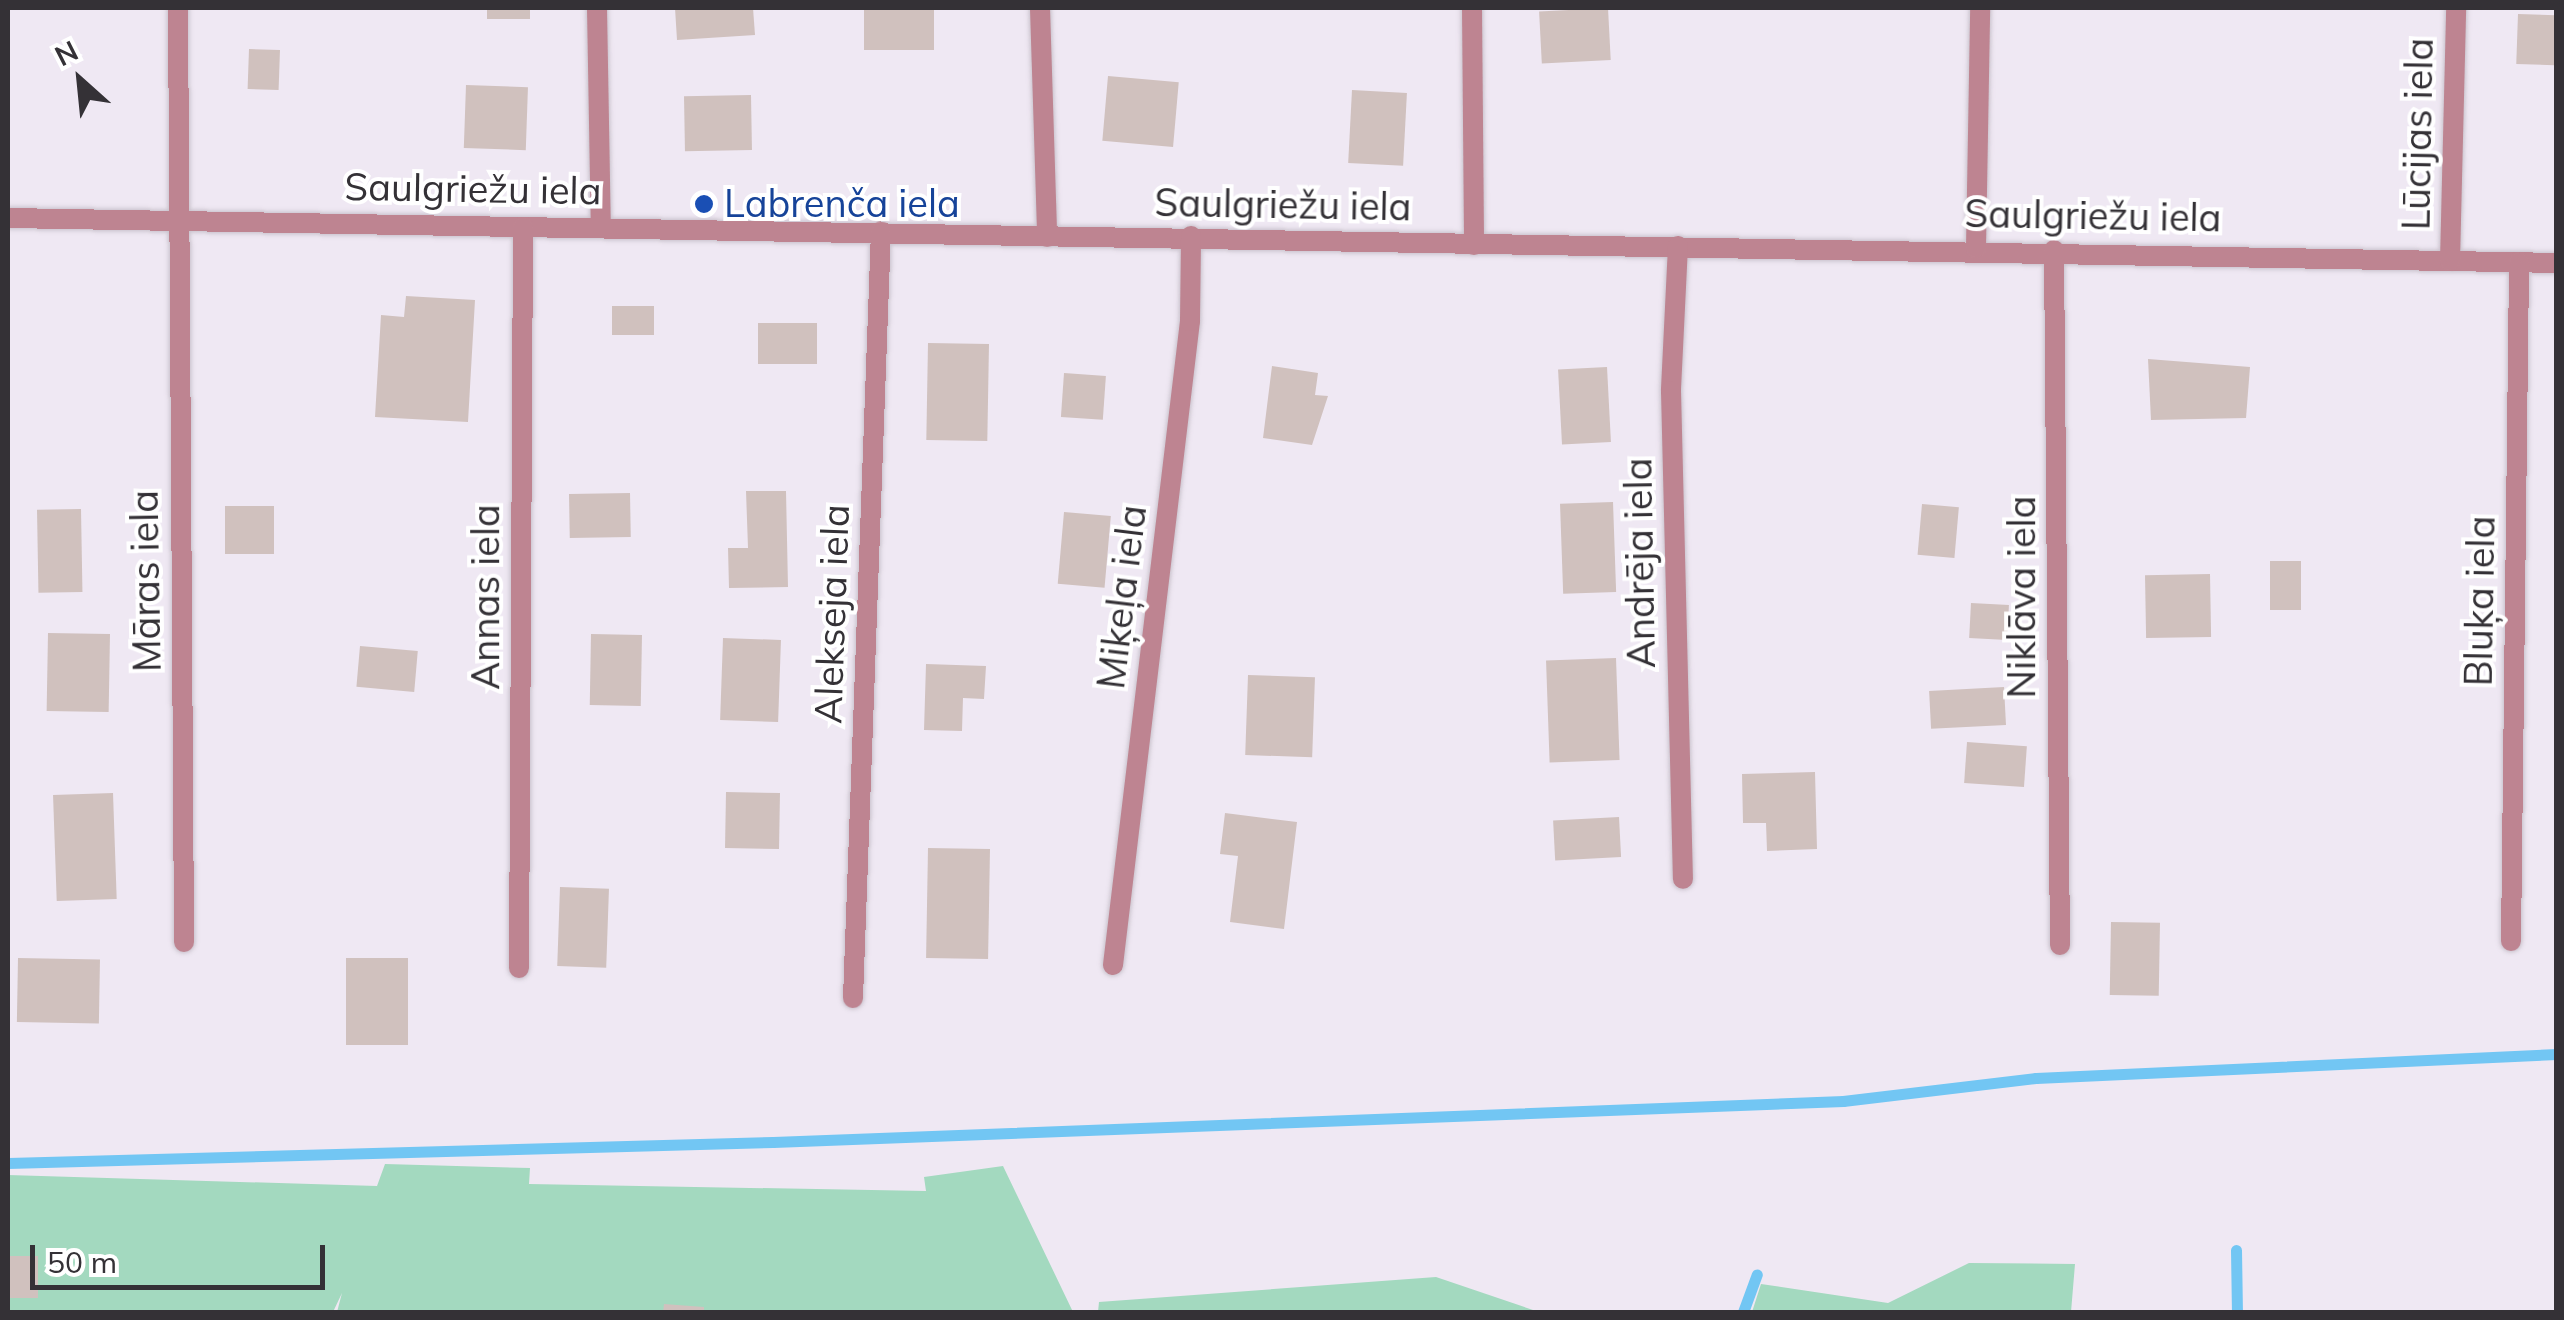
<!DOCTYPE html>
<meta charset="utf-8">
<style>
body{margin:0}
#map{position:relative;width:2564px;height:1320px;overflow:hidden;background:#efe8f3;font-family:Mulish,sans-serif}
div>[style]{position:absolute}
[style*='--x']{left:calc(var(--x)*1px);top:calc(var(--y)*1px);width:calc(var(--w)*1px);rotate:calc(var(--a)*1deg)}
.green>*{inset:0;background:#a3d9bf}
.stream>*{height:11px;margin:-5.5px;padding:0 5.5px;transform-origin:5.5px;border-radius:5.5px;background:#72c6f3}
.building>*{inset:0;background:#d0c1be;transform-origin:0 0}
.roads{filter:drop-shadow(0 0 2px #cac3cd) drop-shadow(0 0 2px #cac3cd)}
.street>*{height:20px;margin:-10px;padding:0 10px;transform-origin:10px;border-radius:10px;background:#be8491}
.dots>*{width:28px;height:28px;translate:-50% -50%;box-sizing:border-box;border:5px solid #fff;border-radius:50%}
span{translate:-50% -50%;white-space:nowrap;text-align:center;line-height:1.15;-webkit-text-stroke:8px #fff;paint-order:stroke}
.street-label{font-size:38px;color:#343136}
.transit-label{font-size:38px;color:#164399}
.left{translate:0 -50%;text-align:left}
.frame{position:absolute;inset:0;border:10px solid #343136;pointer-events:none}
.north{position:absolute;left:30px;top:30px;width:100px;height:100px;-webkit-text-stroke:8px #fff;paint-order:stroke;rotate:333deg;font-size:28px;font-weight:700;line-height:40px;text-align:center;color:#343136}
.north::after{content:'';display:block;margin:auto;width:35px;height:45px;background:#343136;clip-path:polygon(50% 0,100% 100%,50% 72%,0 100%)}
.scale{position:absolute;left:30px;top:1245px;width:295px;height:45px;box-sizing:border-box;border:5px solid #343136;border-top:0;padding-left:12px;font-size:30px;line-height:35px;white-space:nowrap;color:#343136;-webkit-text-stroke:8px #fff;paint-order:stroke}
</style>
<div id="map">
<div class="green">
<i style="clip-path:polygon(385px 1164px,530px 1168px,529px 1184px,926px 1191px,924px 1177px,1003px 1166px,1073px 1312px,337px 1312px,342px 1293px,333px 1312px,8px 1312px,8px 1175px,377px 1186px)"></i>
<i style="clip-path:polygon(1969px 1263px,2075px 1264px,2071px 1312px,1752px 1312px,1761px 1284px,1888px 1303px)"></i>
<i style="clip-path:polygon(1436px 1277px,1539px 1312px,1098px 1312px,1099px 1302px)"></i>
</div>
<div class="stream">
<i style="--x:8;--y:1163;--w:765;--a:-1.57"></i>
<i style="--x:773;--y:1142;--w:1071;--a:-2.19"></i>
<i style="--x:1843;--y:1101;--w:194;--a:-6.8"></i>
<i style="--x:2036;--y:1078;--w:521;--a:-2.64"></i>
<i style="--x:2236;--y:1250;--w:62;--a:89.1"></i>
<i style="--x:1743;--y:1312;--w:40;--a:-69.8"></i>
</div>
<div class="building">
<i style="left:487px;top:8px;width:43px;height:11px"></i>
<i style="clip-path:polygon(675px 8px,753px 8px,755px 35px,677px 40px)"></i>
<i style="left:864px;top:8px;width:70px;height:42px"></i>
<i style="left:1608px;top:8px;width:52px;height:69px;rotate:87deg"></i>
<i style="left:2518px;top:14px;width:38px;height:50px;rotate:2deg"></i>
<i style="left:249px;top:49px;width:31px;height:40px;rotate:2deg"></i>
<i style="left:1108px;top:76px;width:71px;height:65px;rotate:5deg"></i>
<i style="left:466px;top:85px;width:62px;height:63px;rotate:2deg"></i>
<i style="left:1352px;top:90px;width:55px;height:73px;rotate:3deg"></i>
<i style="left:751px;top:95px;width:55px;height:67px;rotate:89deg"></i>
<i style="clip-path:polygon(406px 296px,475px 300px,468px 422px,375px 417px,381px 315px,404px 317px)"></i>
<i style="left:612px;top:306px;width:42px;height:29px"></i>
<i style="left:817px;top:323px;width:41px;height:59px;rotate:90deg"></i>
<i style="left:928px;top:343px;width:61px;height:97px;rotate:1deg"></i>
<i style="clip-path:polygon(2148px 359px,2250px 367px,2246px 418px,2151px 420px)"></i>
<i style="clip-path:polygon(1272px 366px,1318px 373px,1315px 395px,1328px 396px,1312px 445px,1263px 438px)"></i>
<i style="left:1607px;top:367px;width:75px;height:49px;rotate:87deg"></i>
<i style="left:1064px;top:373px;width:42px;height:44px;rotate:4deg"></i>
<i style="clip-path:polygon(746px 491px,786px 491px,788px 587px,729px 588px,728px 548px,748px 548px)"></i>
<i style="left:630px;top:493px;width:44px;height:61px;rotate:89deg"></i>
<i style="left:1613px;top:502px;width:90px;height:53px;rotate:88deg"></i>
<i style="left:1922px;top:504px;width:37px;height:51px;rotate:5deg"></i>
<i style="left:225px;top:506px;width:49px;height:48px"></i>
<i style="left:81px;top:509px;width:83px;height:44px;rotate:89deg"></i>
<i style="left:1064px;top:512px;width:47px;height:72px;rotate:5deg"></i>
<i style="left:2270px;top:561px;width:31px;height:49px"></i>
<i style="left:2210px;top:574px;width:63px;height:65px;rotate:89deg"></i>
<i style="left:1971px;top:603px;width:38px;height:35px;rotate:3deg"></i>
<i style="left:48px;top:633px;width:62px;height:78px;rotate:1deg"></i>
<i style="left:591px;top:634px;width:51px;height:71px;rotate:1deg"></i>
<i style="left:723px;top:638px;width:58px;height:82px;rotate:2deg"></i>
<i style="left:360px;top:646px;width:58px;height:41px;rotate:5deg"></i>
<i style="left:1616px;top:658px;width:102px;height:70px;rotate:88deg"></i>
<i style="clip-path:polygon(926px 664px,986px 666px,984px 699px,963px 698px,962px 731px,924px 730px)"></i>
<i style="left:1248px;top:675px;width:67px;height:80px;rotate:2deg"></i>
<i style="left:2004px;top:687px;width:38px;height:75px;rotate:87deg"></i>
<i style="left:1967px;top:742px;width:60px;height:41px;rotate:4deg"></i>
<i style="clip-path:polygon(1815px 772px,1817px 849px,1767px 851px,1766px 823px,1743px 823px,1742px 774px)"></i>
<i style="left:726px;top:792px;width:54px;height:56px;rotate:1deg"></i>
<i style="left:113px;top:793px;width:106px;height:60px;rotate:88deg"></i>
<i style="clip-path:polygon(1225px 813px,1297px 822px,1284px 929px,1230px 922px,1238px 856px,1220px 854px)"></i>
<i style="left:1619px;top:817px;width:40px;height:66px;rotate:87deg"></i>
<i style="left:928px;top:848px;width:62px;height:110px;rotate:1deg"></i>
<i style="left:560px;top:887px;width:49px;height:79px;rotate:2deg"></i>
<i style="left:2111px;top:922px;width:49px;height:73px;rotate:1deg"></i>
<i style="left:18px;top:958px;width:82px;height:64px;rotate:1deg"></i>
<i style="left:346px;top:958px;width:62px;height:87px"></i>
<i style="left:8px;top:1256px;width:30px;height:42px"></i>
<i style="clip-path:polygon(664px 1304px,704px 1307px,704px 1312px,663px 1312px)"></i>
</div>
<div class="roads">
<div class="street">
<i style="--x:178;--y:8;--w:934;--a:89.63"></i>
<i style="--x:597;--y:8;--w:219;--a:89"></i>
<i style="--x:1040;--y:8;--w:229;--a:88.2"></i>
<i style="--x:1472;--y:8;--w:237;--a:89.5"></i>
<i style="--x:8;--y:218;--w:2548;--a:1.01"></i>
<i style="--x:1678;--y:246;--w:145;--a:92.8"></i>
<i style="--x:1671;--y:391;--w:488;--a:88.6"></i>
<i style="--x:1976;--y:248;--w:240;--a:-89"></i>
<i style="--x:2054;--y:250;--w:695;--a:89.51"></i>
<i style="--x:2450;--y:261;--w:253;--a:-88.6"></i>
<i style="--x:2511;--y:941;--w:679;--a:-89.32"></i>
<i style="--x:1113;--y:965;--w:649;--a:-83.18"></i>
<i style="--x:1190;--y:321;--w:85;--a:-89.3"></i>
<i style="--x:519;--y:968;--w:741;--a:-89.69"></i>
<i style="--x:853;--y:998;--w:767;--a:-87.91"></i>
</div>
</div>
<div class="dots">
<i style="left:704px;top:204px;background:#1a4fb4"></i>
</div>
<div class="street-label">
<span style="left:2418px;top:134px;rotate:-89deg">Lūcijas iela</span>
<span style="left:473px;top:189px;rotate:1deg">Saulgriežu iela</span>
<span style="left:1283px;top:205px;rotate:1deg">Saulgriežu iela</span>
<span style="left:2093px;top:216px;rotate:1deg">Saulgriežu iela</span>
<span style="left:1640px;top:563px;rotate:-91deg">Andrēja iela</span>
<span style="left:146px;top:581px;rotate:-91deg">Māras iela</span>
<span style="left:486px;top:597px;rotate:-90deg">Annas iela</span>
<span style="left:1122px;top:597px;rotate:-83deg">Miķeļa iela</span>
<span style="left:2022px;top:597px;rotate:-90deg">Niklāva iela</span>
<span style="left:2480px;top:601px;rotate:-89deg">Bluķa iela</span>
<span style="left:832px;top:614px;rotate:-88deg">Alekseja iela</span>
</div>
<div class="transit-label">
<span class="left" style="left:724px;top:204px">Labrenča iela</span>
</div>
<div class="frame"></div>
<div class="north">N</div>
<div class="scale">50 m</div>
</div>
